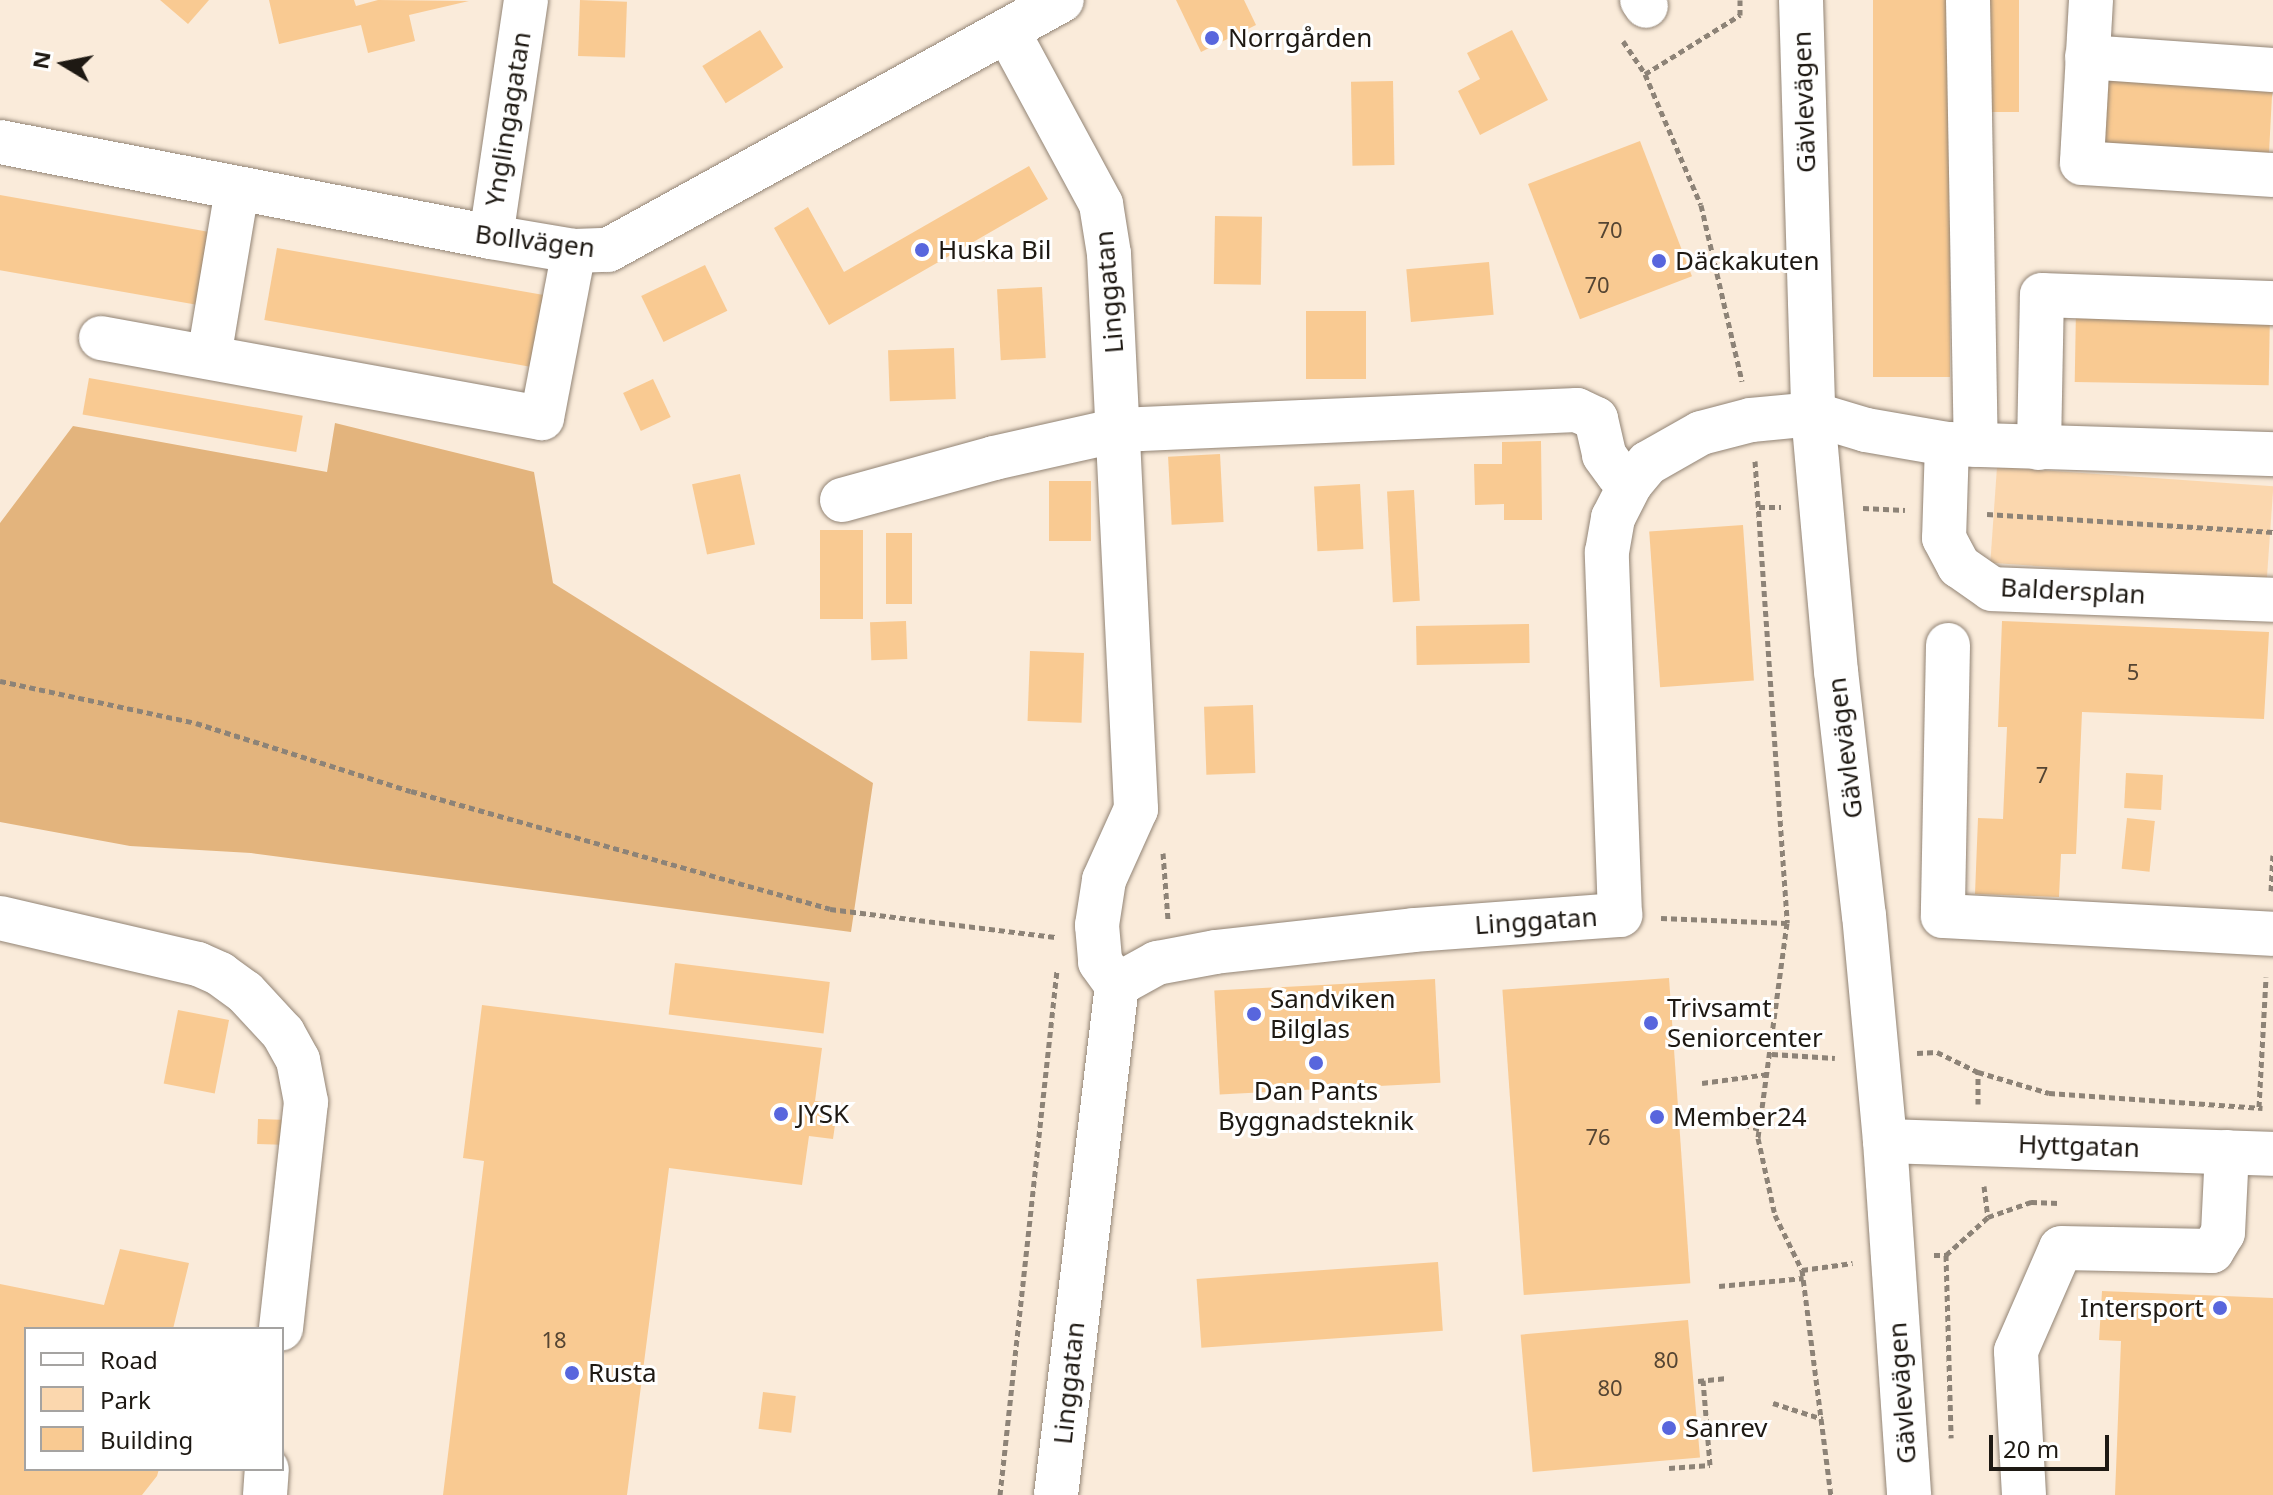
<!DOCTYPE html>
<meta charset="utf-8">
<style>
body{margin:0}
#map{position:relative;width:2273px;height:1495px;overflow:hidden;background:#faebda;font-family:"Noto Sans",sans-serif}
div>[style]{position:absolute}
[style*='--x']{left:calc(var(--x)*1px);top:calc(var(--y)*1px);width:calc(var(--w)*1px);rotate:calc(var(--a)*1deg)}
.green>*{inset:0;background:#fbd7ae;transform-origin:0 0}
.forest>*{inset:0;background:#e3b47d}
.building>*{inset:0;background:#f9ca92;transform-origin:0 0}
.path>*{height:5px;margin-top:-2.5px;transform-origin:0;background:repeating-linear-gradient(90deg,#8d8377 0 6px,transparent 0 10px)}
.roads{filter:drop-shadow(0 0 2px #928475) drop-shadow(0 0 2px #928475)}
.minor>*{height:44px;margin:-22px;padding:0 22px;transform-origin:22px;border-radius:22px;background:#fff}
.major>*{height:44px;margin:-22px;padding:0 22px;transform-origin:22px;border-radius:22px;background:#fff}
.dots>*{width:22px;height:22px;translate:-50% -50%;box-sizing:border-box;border:4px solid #fff;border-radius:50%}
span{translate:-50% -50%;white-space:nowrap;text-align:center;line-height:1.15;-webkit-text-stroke:6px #fff;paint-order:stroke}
.number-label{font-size:22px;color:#554533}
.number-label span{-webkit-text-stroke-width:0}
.poi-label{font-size:26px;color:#1e1913}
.left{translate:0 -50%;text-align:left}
.right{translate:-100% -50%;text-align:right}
.street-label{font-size:26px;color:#1e1913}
.legend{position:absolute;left:24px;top:1327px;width:260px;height:144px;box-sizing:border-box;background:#fff;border:2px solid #a5a3a1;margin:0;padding:10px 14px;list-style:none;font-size:24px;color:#1e1913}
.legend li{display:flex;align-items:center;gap:16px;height:40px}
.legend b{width:40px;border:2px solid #a5a3a1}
.north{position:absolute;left:24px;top:24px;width:80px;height:80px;-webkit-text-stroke:6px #fff;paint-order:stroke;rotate:280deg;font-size:22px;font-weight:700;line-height:32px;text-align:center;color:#1e1913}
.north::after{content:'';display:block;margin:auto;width:28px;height:36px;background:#1e1913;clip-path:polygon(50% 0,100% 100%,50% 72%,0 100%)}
.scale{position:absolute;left:1989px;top:1435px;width:120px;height:36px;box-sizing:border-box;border:4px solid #1e1913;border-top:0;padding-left:10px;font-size:24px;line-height:28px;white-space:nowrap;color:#1e1913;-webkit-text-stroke:6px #fff;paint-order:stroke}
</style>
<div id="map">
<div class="green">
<i style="left:1997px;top:467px;width:277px;height:96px;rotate:4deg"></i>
</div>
<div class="forest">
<i style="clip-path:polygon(335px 423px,534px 472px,553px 583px,873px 783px,851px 932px,251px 853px,130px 846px,0 822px,0 523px,73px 426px,327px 472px)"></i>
</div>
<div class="building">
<i style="clip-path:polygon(160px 0,209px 0,188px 24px)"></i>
<i style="clip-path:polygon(269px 0,354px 0,356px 6px,378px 0,469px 1px,409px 15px,415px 41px,368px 53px,361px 25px,279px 44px)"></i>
<i style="left:580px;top:0;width:47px;height:56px;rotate:2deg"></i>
<i style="clip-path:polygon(1176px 0,1244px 0,1256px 25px,1201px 52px)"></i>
<i style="left:1873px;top:0;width:77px;height:377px"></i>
<i style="left:1980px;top:0;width:39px;height:112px"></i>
<i style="left:760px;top:30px;width:44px;height:68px;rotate:58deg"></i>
<i style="clip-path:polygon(1512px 30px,1548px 100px,1480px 135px,1458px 91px,1480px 79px,1467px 53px)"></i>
<i style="left:2098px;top:72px;width:175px;height:72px;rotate:3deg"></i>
<i style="left:1393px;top:81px;width:84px;height:42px;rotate:89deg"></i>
<i style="left:1640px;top:141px;width:145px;height:120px;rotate:69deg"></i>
<i style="clip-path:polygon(1029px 166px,1048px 199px,829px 325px,774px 228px,808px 207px,844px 272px)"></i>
<i style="left:0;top:195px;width:217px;height:74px;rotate:10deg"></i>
<i style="left:1215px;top:216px;width:47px;height:68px;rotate:1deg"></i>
<i style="left:277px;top:248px;width:281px;height:73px;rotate:10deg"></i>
<i style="left:1489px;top:262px;width:53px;height:83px;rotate:85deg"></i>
<i style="left:705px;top:265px;width:51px;height:71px;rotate:64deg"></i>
<i style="left:1042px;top:287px;width:71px;height:45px;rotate:87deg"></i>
<i style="left:2076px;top:308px;width:194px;height:74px;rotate:1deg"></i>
<i style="left:1306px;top:311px;width:60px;height:68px"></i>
<i style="left:954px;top:348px;width:51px;height:66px;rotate:88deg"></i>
<i style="left:89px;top:378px;width:217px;height:37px;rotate:10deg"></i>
<i style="left:653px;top:379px;width:42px;height:33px;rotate:65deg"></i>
<i style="clip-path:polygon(1541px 441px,1542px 520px,1504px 520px,1504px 504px,1475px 505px,1474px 464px,1502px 464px,1502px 442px)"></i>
<i style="left:1220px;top:454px;width:68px;height:52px;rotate:87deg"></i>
<i style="left:740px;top:474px;width:72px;height:49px;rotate:78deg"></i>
<i style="left:1091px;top:481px;width:60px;height:42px;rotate:90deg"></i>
<i style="left:1360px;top:484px;width:65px;height:46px;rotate:87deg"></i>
<i style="left:1414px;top:490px;width:111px;height:27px;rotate:87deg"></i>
<i style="left:1743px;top:525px;width:156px;height:94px;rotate:86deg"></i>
<i style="left:820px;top:530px;width:43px;height:89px"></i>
<i style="left:886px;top:533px;width:26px;height:71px"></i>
<i style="left:906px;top:621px;width:38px;height:36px;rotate:88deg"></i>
<i style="clip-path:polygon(2002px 621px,2269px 632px,2264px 719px,2082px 712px,2076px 854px,2061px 854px,2059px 897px,1975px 894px,1978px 818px,2003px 819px,2007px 727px,1998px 727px)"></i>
<i style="left:1529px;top:624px;width:39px;height:113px;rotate:89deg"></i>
<i style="left:1030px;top:651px;width:54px;height:70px;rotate:2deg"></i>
<i style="left:1253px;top:705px;width:68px;height:49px;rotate:88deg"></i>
<i style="left:2126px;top:773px;width:37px;height:35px;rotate:3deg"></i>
<i style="left:2127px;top:818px;width:28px;height:51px;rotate:6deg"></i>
<i style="left:675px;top:963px;width:156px;height:52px;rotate:7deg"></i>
<i style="left:1669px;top:978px;width:306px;height:167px;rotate:86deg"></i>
<i style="left:1435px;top:979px;width:104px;height:221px;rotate:87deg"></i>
<i style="clip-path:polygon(482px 1005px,822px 1048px,815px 1101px,838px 1104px,833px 1139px,809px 1136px,802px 1185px,669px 1168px,627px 1495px,443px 1495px,484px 1161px,463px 1158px)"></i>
<i style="left:178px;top:1010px;width:52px;height:75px;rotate:11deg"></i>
<i style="left:258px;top:1119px;width:24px;height:25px;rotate:2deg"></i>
<i style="clip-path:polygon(120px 1249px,189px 1263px,173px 1329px,26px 1329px,26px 1469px,159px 1469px,157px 1476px,142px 1495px,0 1495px,0 1284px,104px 1305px)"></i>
<i style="left:1438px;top:1262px;width:69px;height:242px;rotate:86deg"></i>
<i style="clip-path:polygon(2102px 1291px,2273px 1298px,2273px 1495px,2115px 1495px,2121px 1341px,2099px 1340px)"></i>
<i style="left:1688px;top:1320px;width:138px;height:168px;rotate:85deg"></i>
<i style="left:763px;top:1392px;width:33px;height:37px;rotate:7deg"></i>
</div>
<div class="path">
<i style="--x:1623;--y:41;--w:40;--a:56"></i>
<i style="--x:1645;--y:74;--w:142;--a:66.9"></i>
<i style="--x:1701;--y:205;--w:181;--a:76.9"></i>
<i style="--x:1645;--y:74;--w:112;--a:-31.8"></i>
<i style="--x:1740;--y:15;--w:15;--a:-90"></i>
<i style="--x:1755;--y:461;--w:463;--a:86"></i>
<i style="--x:1787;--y:923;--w:217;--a:97.7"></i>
<i style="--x:1758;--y:1138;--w:79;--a:77.6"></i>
<i style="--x:1775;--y:1215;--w:61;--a:63.9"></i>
<i style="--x:1802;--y:1270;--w:227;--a:82.7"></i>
<i style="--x:1759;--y:507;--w:22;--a:0"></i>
<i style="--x:1863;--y:508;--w:42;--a:2.7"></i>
<i style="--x:1987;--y:514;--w:287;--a:3.6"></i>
<i style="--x:0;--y:681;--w:200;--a:12.1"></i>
<i style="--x:196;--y:723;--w:225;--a:17.6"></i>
<i style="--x:411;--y:791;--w:435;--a:15.7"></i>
<i style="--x:830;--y:909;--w:227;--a:7.1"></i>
<i style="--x:1163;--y:853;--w:66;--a:85.7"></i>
<i style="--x:2271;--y:891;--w:36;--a:-87"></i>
<i style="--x:1661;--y:918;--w:126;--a:2.3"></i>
<i style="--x:1917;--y:1053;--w:20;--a:-3"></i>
<i style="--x:1937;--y:1052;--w:46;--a:26"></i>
<i style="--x:1978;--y:1072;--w:74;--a:16.5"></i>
<i style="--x:2049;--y:1093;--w:214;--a:4"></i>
<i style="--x:1772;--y:1054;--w:63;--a:3.6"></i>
<i style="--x:1702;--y:1083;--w:68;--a:-7.7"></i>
<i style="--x:1978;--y:1104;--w:32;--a:-90"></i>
<i style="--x:2259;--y:1107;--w:130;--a:-86.9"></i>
<i style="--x:1705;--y:1115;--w:57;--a:14.3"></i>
<i style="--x:1984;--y:1186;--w:31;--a:83"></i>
<i style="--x:1934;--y:1255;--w:12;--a:0"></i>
<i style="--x:1946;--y:1255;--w:57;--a:-42.1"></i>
<i style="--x:1988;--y:1217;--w:46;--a:-19.2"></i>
<i style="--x:2031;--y:1202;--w:28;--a:2"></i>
<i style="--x:1946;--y:1255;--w:183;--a:88.4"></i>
<i style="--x:1802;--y:1270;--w:51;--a:-7.8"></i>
<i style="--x:1719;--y:1286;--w:85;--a:-5.4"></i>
<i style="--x:1698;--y:1381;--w:29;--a:-6"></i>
<i style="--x:1773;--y:1403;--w:52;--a:17.7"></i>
<i style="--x:1669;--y:1468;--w:41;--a:-4.2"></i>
<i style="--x:1710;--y:1465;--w:85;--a:-94.7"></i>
<i style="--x:1000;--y:1495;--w:528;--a:-83.8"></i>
</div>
<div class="roads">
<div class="minor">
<i style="--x:1642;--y:0;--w:7;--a:56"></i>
<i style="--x:1968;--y:0;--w:445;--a:89"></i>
<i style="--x:2091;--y:0;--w:163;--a:93.2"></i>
<i style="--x:2082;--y:163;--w:191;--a:3.6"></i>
<i style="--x:1008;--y:32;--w:196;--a:61.6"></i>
<i style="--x:1101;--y:204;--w:51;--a:80.9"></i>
<i style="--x:1109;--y:254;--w:556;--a:87.21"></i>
<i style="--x:1136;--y:809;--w:78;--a:114.3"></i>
<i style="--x:1104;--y:880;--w:46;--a:98.8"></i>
<i style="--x:1097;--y:925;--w:37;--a:85"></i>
<i style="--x:1100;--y:962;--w:29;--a:54"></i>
<i style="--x:1117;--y:985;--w:514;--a:96.82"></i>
<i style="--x:2087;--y:57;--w:186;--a:4"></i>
<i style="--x:0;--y:142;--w:500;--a:10.95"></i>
<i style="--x:491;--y:237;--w:84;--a:9.6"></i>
<i style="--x:574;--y:251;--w:34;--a:-2"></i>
<i style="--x:608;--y:250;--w:518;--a:-28.84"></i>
<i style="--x:491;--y:237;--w:240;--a:-81.6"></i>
<i style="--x:101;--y:338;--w:448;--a:10.3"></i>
<i style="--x:542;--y:418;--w:170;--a:-79.2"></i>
<i style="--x:209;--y:357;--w:170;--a:-80.5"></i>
<i style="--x:1947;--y:444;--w:94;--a:91.8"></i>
<i style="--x:1944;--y:538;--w:32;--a:62"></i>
<i style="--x:1959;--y:566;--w:40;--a:34.9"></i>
<i style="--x:1992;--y:589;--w:281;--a:2.2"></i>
<i style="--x:2039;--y:448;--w:153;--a:-88.9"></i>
<i style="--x:2042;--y:295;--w:231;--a:2"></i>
<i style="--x:842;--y:500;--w:158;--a:-15.4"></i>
<i style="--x:994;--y:458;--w:128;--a:-12.6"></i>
<i style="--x:1119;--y:430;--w:458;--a:-2.5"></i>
<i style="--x:1577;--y:410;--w:21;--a:25"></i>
<i style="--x:1596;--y:419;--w:37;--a:77"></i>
<i style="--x:1604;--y:455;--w:24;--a:54"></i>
<i style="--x:1618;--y:474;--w:16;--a:35"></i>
<i style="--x:1631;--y:483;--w:26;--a:-50"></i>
<i style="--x:1648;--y:463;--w:61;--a:-29.5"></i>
<i style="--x:1701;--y:433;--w:52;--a:-14.6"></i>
<i style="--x:1751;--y:420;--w:62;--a:-5.5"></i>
<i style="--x:1813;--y:414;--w:55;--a:16.8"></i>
<i style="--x:1866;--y:430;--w:82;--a:9.8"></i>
<i style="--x:1947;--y:444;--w:326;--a:1.8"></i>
<i style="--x:1948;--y:645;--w:271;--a:91.1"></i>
<i style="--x:1943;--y:916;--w:330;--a:3.1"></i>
<i style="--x:0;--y:918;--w:203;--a:13.1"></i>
<i style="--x:198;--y:964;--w:24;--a:24"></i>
<i style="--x:220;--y:974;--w:31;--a:36"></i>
<i style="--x:245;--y:992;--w:56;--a:47.2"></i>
<i style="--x:283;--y:1033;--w:31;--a:61"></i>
<i style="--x:298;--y:1060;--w:43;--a:79.2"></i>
<i style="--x:306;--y:1102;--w:228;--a:96.3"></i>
<i style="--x:1117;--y:985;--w:46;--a:-28.8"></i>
<i style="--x:1157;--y:963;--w:59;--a:-10.7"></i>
<i style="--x:1215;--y:952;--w:200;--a:-6.3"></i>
<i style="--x:1414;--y:930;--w:207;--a:-4.2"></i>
<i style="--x:1620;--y:915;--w:363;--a:-92.1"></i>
<i style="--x:1607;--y:552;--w:35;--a:-80"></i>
<i style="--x:1613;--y:518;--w:39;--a:-63"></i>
<i style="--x:1885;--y:1141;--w:388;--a:1.9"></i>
<i style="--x:265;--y:1495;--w:26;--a:-86"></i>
<i style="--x:2024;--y:1495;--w:144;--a:-93.2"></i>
<i style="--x:2016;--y:1351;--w:112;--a:-66.4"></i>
<i style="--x:2061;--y:1248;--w:151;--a:1.1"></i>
<i style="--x:2212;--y:1251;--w:21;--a:-59"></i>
<i style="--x:2223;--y:1233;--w:81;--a:-87.2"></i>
</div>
<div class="major">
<i style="--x:1801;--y:0;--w:414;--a:88.3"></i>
<i style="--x:1813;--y:414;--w:258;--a:84.9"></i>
<i style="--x:1836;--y:671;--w:246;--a:83.5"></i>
<i style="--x:1864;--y:915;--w:227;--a:84.7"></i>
<i style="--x:1885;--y:1141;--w:355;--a:86.1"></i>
</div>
</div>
<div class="dots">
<i style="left:1212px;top:38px;background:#5866dd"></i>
<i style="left:922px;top:250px;background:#5866dd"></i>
<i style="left:1659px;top:261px;background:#5866dd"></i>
<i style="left:1254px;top:1014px;background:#5866dd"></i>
<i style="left:1651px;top:1023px;background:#5866dd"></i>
<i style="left:1316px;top:1063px;background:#5866dd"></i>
<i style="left:781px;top:1114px;background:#5866dd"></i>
<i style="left:1657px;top:1117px;background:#5866dd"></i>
<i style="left:2220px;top:1308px;background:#5866dd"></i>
<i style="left:572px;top:1373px;background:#5866dd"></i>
<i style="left:1669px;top:1428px;background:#5866dd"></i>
</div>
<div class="number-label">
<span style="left:1610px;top:230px">70</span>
<span style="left:1597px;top:285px">70</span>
<span style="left:2133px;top:672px">5</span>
<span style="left:2042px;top:775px">7</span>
<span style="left:1598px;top:1137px">76</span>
<span style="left:554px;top:1340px">18</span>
<span style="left:1666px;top:1360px">80</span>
<span style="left:1610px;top:1388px">80</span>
</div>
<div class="poi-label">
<span class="left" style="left:1228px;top:38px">Norrgården</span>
<span class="left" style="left:938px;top:250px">Huska Bil</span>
<span class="left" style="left:1675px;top:261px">Däckakuten</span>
<span class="left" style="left:1270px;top:1014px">Sandviken<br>Bilglas</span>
<span class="left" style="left:1667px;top:1023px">Trivsamt<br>Seniorcenter</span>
<span style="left:1316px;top:1106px">Dan Pants<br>Byggnadsteknik</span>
<span class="left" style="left:797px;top:1114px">JYSK</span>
<span class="left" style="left:1673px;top:1117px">Member24</span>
<span class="right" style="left:2204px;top:1308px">Intersport</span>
<span class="left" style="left:588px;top:1373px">Rusta</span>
<span class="left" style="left:1685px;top:1428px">Sanrev</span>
</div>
<div class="street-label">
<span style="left:1804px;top:102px;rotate:-92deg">Gävlevägen</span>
<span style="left:508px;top:119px;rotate:-81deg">Ynglingagatan</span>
<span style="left:535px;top:241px;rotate:7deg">Bollvägen</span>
<span style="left:1109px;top:292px;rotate:-95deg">Linggatan</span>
<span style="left:2073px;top:591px;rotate:3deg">Baldersplan</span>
<span style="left:1845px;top:748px;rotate:-97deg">Gävlevägen</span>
<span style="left:1536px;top:921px;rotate:-4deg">Linggatan</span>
<span style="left:2079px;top:1146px;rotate:2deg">Hyttgatan</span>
<span style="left:1069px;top:1383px;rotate:-84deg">Linggatan</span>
<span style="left:1902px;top:1393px;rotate:-94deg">Gävlevägen</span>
</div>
<ul class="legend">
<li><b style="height:10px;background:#fff"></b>Road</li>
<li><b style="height:22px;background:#fbd7ae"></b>Park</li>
<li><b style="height:22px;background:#f9ca92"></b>Building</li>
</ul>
<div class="north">N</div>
<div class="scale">20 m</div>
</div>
